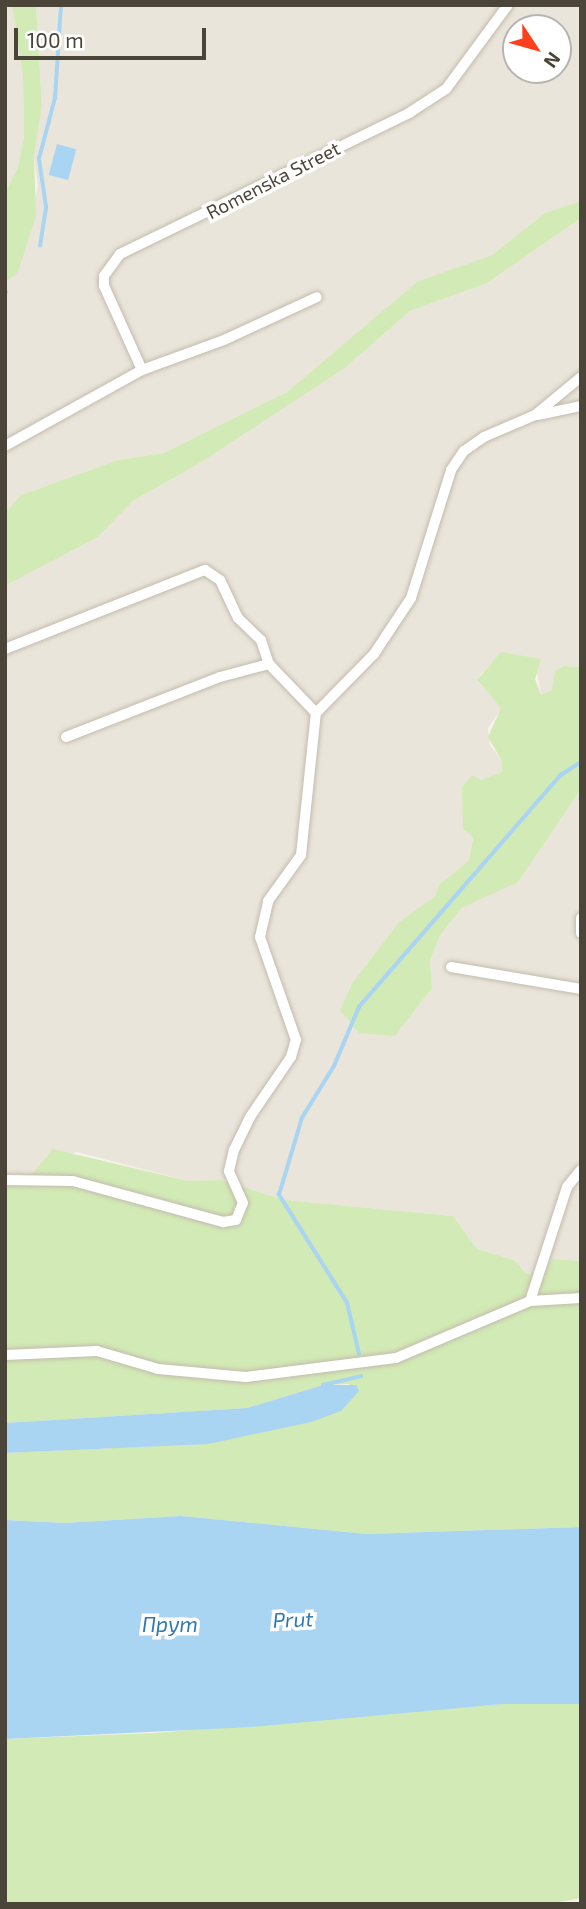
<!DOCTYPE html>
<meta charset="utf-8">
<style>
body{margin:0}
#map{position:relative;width:586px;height:1909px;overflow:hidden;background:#f6f3ec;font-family:"Exo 2",sans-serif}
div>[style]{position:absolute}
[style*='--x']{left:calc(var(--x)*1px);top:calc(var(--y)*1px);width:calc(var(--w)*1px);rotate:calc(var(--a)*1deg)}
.residential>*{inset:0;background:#eae5da}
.green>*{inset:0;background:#d2eab5}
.water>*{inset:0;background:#a9d4f2;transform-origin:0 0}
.stream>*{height:3.5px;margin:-1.75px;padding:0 1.75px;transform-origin:1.75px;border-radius:1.75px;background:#a9d4f2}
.roads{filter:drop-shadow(0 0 2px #c2bbae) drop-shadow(0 0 2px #c2bbae)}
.street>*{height:10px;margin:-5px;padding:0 5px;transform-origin:5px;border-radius:5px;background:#fff}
span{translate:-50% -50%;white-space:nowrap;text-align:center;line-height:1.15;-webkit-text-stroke:7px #fff;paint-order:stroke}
.street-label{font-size:19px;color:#4b4439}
.water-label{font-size:21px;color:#2e7ab2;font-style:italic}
.frame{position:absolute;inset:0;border:7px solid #4b4439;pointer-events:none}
.north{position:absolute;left:502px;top:14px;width:70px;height:70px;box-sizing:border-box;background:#fff;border:2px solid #b7b4b0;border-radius:50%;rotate:126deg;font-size:19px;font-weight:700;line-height:28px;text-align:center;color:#4b4439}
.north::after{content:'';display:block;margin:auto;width:24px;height:32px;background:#fc3f1d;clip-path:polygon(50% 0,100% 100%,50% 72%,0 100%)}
.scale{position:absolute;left:14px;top:28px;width:192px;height:32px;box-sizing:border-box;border:4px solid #4b4439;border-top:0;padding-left:9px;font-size:21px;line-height:24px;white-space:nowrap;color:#4b4439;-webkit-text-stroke:5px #fff;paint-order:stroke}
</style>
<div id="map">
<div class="residential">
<i style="clip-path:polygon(5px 5px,12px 5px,23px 77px,24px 137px,18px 167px,5px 193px)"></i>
<i style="clip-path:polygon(evenodd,36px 5px,581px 5px,581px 201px,545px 213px,492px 255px,417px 283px,287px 392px,164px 453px,118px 460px,21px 495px,5px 513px,5px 282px,18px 271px,38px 186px,34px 157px,42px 106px,36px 5px,516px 28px,558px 28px,558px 70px,516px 70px,516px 28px)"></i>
<i style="clip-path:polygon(581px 218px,581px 667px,564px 666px,552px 690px,541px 695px,536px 668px,495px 660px,481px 674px,477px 681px,502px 708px,488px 728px,490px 745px,502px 761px,502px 772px,481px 780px,463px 810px,463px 829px,473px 838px,469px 860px,440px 884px,434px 897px,399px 922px,353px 982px,395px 1036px,432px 988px,430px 960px,441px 934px,462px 908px,518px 882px,581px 789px,581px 1261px,553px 1259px,541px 1275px,527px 1274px,514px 1260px,477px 1249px,453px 1216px,285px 1200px,221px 1180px,188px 1181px,77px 1152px,46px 1163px,33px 1174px,5px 1175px,5px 586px,98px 537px,133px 501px,200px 463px,345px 368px,410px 311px,487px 283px)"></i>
</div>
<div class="green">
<i style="clip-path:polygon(12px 5px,36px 5px,42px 106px,34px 157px,36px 216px,18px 272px,5px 282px,5px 193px,18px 167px,24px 137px,23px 77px)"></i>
<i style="clip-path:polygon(581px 201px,581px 218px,487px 283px,410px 311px,345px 368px,200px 463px,133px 501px,98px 537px,5px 586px,5px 513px,21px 495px,118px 460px,164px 453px,287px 392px,417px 282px,492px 255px,545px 213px)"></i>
<i style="clip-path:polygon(501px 652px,541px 659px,535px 679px,541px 695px,552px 690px,555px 671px,564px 666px,581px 667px,581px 789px,518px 882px,462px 908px,441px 934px,430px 960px,432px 988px,395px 1036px,359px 1033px,340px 1010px,353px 982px,399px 922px,434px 897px,440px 884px,469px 860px,473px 838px,463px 829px,462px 788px,472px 775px,481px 780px,502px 772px,502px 761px,488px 737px,501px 708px,477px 680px)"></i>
<i style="clip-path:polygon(53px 1149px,188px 1181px,221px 1180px,285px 1200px,453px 1216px,477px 1249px,514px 1260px,527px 1274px,541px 1274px,553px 1259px,581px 1261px,581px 1527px,367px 1534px,181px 1516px,65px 1523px,5px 1520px,5px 1453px,155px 1446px,246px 1436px,341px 1411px,349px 1384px,323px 1385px,247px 1408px,5px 1423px,5px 1188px,21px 1175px,33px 1173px)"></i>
<i style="clip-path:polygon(503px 1704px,581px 1704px,581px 1898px,548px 1904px,5px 1904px,5px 1739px,154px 1733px)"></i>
</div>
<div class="water">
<i style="left:57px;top:144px;width:20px;height:32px;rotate:15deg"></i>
<i style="clip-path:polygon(323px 1385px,356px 1385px,359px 1391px,341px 1411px,311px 1422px,208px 1444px,5px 1453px,5px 1423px,247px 1408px)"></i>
<i style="clip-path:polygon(181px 1516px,367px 1534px,581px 1527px,581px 1704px,503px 1704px,251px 1727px,5px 1739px,5px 1520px,65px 1523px)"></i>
</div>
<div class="stream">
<i style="--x:40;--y:246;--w:39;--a:-81"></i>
<i style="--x:46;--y:207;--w:49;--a:-98.3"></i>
<i style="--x:39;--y:159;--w:63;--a:-75.3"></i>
<i style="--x:55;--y:98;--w:93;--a:-86.3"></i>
<i style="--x:5;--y:293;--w:1;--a:-45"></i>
<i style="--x:359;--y:1354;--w:52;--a:-103.2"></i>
<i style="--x:347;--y:1303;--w:128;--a:-122.2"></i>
<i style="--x:279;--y:1195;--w:80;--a:-73.4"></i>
<i style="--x:302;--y:1118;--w:61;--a:-58.4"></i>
<i style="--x:334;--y:1066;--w:64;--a:-67"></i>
<i style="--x:359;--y:1007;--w:308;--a:-49"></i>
<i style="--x:561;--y:775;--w:24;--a:-33"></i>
<i style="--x:323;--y:1385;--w:39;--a:-13"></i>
</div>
<div class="roads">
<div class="street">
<i style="--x:142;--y:370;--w:92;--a:-114.3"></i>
<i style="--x:104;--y:286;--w:10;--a:-90"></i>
<i style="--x:104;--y:276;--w:27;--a:-54"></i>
<i style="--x:120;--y:254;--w:322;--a:-26"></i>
<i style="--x:409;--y:113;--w:44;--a:-33"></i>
<i style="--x:446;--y:89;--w:104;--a:-53.6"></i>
<i style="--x:538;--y:415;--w:44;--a:-11.8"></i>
<i style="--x:5;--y:446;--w:157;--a:-29"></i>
<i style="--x:142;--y:370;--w:87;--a:-20.1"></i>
<i style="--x:224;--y:340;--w:102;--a:-24.8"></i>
<i style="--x:5;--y:649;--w:215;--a:-21.6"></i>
<i style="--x:205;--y:570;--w:18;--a:34"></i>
<i style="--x:220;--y:580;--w:42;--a:64.7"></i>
<i style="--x:238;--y:618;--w:32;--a:44"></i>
<i style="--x:261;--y:640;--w:25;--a:72"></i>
<i style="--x:66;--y:737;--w:165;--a:-21.3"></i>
<i style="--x:220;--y:677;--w:51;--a:-14.9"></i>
<i style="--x:269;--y:664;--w:68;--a:46.2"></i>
<i style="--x:581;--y:918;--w:15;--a:90"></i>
<i style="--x:451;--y:967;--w:132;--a:9.6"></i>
<i style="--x:5;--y:1180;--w:68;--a:0.8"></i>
<i style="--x:73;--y:1181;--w:156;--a:15.3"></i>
<i style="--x:223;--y:1222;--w:13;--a:-9"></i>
<i style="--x:236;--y:1220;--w:18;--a:-68"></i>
<i style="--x:243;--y:1203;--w:35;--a:-114"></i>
<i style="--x:229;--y:1171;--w:22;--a:-77"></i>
<i style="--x:234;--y:1150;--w:37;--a:-64"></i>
<i style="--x:250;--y:1117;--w:73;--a:-55.7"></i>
<i style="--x:291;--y:1057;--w:18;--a:-74"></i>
<i style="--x:296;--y:1040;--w:109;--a:-109.3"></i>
<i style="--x:260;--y:937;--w:37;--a:-77"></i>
<i style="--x:268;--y:901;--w:57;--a:-54.3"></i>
<i style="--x:301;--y:855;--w:143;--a:-84"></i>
<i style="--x:316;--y:713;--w:83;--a:-45.5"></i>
<i style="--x:374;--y:654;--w:67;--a:-56.5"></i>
<i style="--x:411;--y:598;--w:134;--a:-72.6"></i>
<i style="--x:451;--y:470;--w:23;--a:-56"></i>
<i style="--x:464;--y:451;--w:24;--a:-35"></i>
<i style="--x:484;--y:437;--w:56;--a:-23.3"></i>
<i style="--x:535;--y:415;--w:60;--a:-39.6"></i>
<i style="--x:530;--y:1301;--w:120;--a:-72"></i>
<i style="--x:567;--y:1187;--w:22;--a:-51"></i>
<i style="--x:5;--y:1355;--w:92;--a:-2.5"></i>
<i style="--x:97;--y:1351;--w:64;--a:16.4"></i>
<i style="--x:158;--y:1369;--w:88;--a:5.2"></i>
<i style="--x:246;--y:1377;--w:151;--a:-7.2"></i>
<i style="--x:396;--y:1358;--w:146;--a:-23"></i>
<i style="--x:530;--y:1301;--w:51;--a:-3.4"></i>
</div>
</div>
<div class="street-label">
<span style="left:273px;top:180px;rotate:-27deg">Romenska Street</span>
</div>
<div class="water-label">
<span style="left:293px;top:1619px;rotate:-2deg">Prut</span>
<span style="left:170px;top:1624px">Прут</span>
</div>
<div class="frame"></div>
<div class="north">N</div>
<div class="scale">100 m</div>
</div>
